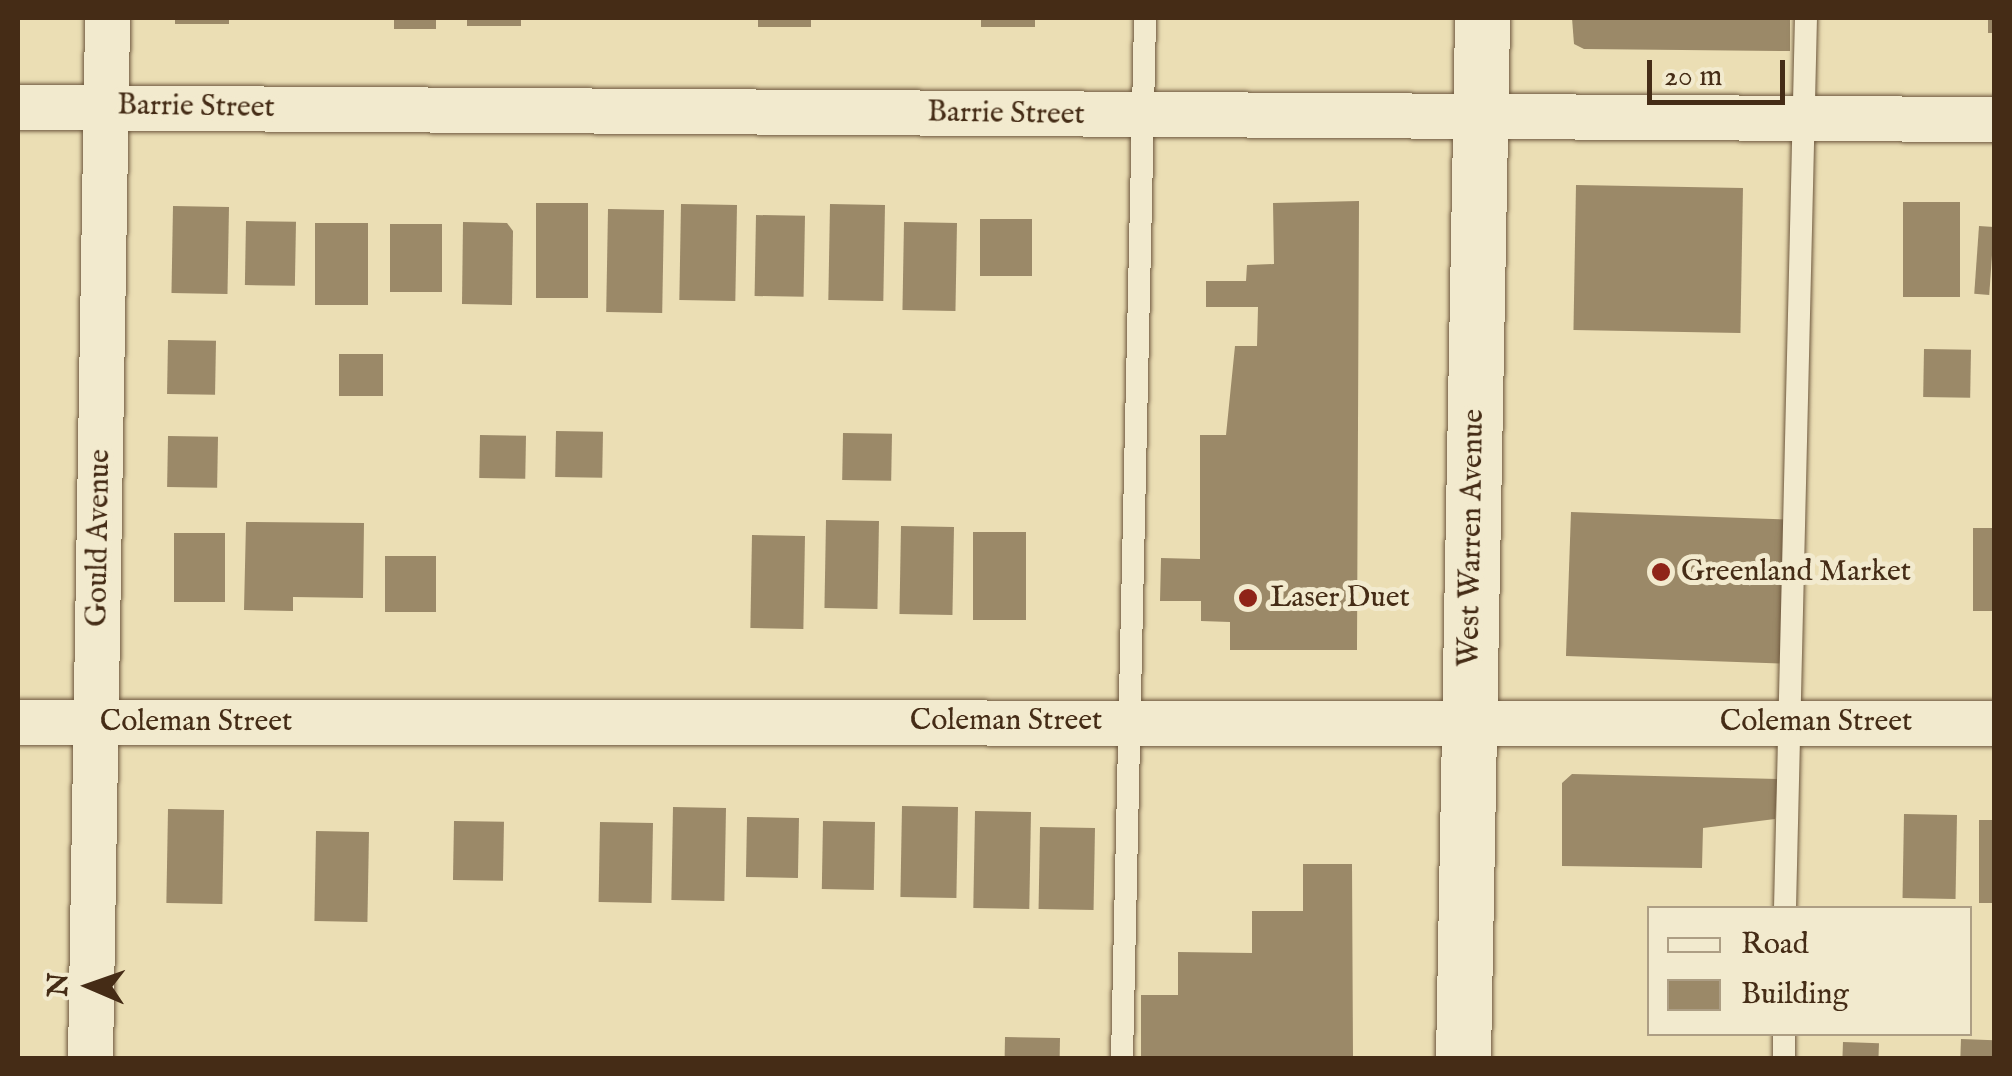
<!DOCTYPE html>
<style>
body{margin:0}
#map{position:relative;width:2012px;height:1076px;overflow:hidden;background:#ebdeb4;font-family:"IM FELL English",serif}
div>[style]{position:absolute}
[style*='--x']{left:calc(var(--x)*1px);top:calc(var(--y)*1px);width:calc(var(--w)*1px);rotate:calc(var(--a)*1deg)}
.building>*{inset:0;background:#9b8968;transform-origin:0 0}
.roads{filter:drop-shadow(0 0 2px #6e583e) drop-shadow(0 0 2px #6e583e)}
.service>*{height:22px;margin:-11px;padding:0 11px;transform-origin:11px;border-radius:11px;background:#f2eace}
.minor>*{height:45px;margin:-22.5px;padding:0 22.5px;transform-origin:22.5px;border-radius:22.5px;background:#f2eace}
.secondary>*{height:55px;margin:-27.5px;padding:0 27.5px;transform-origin:27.5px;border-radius:27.5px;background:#f2eace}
.dots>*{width:28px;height:28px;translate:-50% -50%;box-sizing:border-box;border:5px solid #f2eace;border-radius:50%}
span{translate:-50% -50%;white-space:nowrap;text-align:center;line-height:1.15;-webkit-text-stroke:10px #f2eace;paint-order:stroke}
.street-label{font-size:30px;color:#452c16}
.poi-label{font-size:30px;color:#452c16}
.left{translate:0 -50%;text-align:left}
.frame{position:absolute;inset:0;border:20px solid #452c16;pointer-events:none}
.legend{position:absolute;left:1647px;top:906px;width:325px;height:130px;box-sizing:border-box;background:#f2eace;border:2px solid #ad9e84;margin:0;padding:12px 18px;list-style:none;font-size:30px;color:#452c16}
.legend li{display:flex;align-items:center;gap:20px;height:50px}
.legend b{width:50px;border:2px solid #ad9e84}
.north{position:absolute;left:40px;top:936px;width:100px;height:100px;-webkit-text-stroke:8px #f2eace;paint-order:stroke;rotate:272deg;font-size:28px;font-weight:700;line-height:40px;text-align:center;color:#452c16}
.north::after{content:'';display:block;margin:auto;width:35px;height:45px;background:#452c16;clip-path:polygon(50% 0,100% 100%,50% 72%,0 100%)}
.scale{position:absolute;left:1647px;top:60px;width:138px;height:45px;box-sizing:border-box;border:5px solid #452c16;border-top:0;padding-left:12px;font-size:30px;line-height:35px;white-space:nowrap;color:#452c16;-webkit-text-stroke:8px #f2eace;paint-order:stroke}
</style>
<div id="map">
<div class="building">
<i style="left:175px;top:18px;width:54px;height:6px"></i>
<i style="left:394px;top:18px;width:42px;height:11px"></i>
<i style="left:467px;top:18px;width:54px;height:8px"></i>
<i style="left:758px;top:18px;width:53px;height:9px"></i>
<i style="left:981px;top:18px;width:54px;height:9px"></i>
<i style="clip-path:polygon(1572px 18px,1790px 18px,1790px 51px,1584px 49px,1574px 44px)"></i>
<i style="left:1988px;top:18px;width:6px;height:15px"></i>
<i style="left:1576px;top:185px;width:167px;height:145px;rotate:1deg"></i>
<i style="clip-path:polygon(1359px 201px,1357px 650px,1230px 650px,1230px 622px,1201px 621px,1201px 601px,1160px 601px,1161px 558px,1200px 559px,1200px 435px,1226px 435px,1235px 346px,1257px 346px,1258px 307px,1206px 307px,1206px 281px,1246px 281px,1247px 265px,1274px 264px,1273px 203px)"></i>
<i style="left:1903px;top:202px;width:57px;height:95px"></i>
<i style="left:536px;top:203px;width:52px;height:95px"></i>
<i style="left:681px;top:204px;width:56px;height:96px;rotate:1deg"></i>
<i style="left:830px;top:204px;width:55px;height:96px;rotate:1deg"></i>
<i style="left:173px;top:206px;width:56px;height:87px;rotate:1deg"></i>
<i style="left:608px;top:209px;width:56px;height:103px;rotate:1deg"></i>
<i style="left:756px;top:215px;width:49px;height:81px;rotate:1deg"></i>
<i style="left:980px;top:219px;width:52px;height:57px"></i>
<i style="left:246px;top:221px;width:50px;height:64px;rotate:1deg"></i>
<i style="clip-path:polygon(463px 222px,507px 223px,513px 231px,512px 305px,462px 304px)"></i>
<i style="left:904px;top:222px;width:53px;height:88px;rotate:1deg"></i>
<i style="left:315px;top:223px;width:53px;height:82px"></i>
<i style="left:390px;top:224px;width:52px;height:68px"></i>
<i style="left:1979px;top:226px;width:15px;height:68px;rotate:4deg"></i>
<i style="left:168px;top:340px;width:48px;height:54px;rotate:1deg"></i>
<i style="left:1924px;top:349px;width:47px;height:48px;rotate:1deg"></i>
<i style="left:339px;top:354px;width:44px;height:42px"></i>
<i style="left:556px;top:431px;width:47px;height:46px;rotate:1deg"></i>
<i style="left:843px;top:433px;width:49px;height:47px;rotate:1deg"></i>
<i style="left:480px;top:435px;width:46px;height:43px;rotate:1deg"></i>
<i style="left:168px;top:436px;width:50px;height:51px;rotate:1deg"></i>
<i style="left:1571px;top:512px;width:217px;height:144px;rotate:2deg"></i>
<i style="left:826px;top:520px;width:53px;height:88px;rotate:1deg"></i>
<i style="clip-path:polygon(246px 522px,364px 523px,363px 598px,293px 597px,293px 611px,244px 610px)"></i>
<i style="left:901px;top:526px;width:53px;height:88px;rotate:1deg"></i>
<i style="left:1973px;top:528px;width:21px;height:83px"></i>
<i style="left:973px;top:532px;width:53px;height:88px"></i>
<i style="left:174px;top:533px;width:51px;height:69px"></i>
<i style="left:752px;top:535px;width:53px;height:93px;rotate:1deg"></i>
<i style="left:385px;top:556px;width:51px;height:56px"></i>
<i style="clip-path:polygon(1572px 774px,1778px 779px,1775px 819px,1703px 828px,1702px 868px,1562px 866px,1562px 783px)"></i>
<i style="left:902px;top:806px;width:56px;height:91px;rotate:1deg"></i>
<i style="left:673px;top:807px;width:53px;height:93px;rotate:1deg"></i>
<i style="left:168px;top:809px;width:56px;height:94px;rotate:1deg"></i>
<i style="left:975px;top:811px;width:56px;height:97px;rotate:1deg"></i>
<i style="left:1904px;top:814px;width:53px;height:84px;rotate:1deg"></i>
<i style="left:747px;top:817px;width:52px;height:60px;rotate:1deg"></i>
<i style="left:1979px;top:820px;width:15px;height:83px"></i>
<i style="left:454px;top:821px;width:50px;height:59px;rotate:1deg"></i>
<i style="left:823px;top:821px;width:52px;height:68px;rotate:1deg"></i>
<i style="left:600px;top:822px;width:53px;height:80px;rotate:1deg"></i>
<i style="left:1040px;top:827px;width:55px;height:82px;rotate:1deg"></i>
<i style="left:316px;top:831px;width:53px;height:90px;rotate:1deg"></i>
<i style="clip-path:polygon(1303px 864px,1352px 864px,1353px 1058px,1141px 1058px,1141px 995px,1178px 995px,1178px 952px,1252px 953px,1252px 911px,1303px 911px)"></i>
<i style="left:1005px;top:1037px;width:55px;height:21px;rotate:1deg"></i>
<i style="left:1961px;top:1039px;width:33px;height:19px;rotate:2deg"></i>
<i style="left:1843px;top:1042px;width:36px;height:16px;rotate:2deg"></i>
</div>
<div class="roads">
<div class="service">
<i style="--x:1785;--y:908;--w:890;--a:-88.65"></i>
<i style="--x:1122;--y:1058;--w:1040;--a:-88.73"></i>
<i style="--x:1784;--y:1058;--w:24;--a:-90"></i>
</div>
<div class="minor">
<i style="--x:18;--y:107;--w:1976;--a:0.35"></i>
<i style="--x:18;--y:722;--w:1976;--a:0.03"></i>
<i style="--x:90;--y:1058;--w:1040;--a:-89.06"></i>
</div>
<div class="secondary">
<i style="--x:1463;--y:1058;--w:1040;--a:-88.95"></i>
</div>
</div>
<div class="dots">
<i style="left:1661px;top:572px;background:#8f2418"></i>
<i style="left:1248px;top:598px;background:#8f2418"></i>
</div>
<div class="street-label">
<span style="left:196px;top:107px;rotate:1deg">Barrie Street</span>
<span style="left:1006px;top:114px;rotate:1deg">Barrie Street</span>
<span style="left:99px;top:538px;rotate:-89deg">Gould Avenue</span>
<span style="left:1472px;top:538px;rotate:-89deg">West Warren Avenue</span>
<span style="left:1006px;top:721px">Coleman Street</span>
<span style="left:196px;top:722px">Coleman Street</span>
<span style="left:1816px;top:722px">Coleman Street</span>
</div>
<div class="poi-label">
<span class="left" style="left:1681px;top:572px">Greenland Market</span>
<span class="left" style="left:1270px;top:598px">Laser Duet</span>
</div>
<div class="frame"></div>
<ul class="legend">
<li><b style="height:12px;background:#f2eace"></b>Road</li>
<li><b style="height:28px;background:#9b8968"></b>Building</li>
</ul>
<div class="north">N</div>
<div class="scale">20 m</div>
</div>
